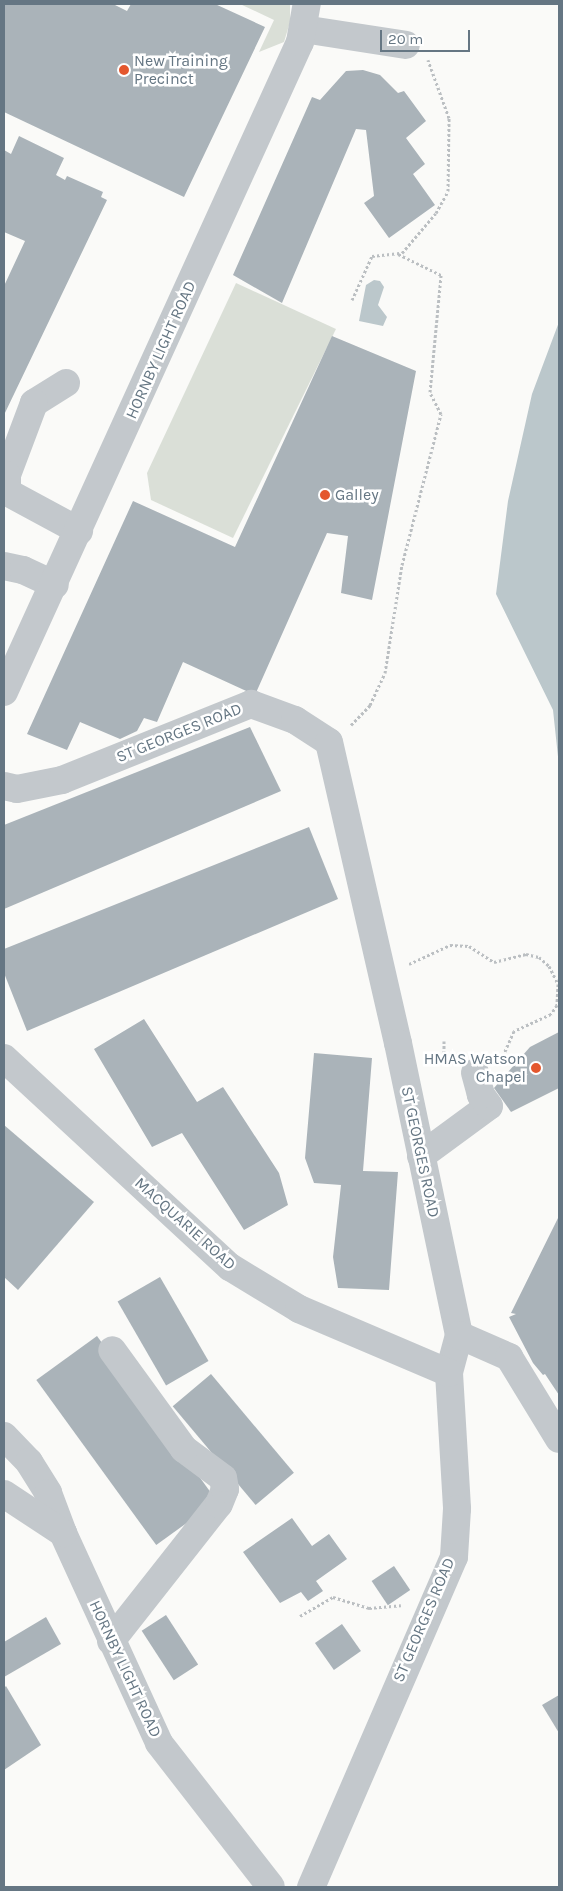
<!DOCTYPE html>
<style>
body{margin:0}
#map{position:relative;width:563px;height:1891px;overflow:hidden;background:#fafaf8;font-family:Karla,sans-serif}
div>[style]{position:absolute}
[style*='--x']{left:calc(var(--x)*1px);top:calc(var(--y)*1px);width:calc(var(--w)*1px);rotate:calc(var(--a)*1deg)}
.green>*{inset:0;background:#dadfd7}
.water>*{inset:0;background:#bbc7cb}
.building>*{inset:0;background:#aab3b9;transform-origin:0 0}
.path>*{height:3px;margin-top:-1.5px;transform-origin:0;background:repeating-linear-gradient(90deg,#bbbfc2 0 2.5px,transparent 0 5px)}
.minor>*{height:28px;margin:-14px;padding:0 14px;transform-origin:14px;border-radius:14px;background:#c3c8cc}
.dots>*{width:14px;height:14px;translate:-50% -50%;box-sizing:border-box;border:2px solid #fff;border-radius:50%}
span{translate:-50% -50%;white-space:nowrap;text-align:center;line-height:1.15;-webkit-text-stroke:5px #fff;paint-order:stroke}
.poi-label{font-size:16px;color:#657683}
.left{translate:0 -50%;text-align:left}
.right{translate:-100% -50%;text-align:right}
.street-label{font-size:16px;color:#657683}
.frame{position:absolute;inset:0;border:5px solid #657683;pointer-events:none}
.scale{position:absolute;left:380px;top:30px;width:90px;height:22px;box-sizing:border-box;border:2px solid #657683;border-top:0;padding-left:6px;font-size:15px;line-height:18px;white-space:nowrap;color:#657683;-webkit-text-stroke:4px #fff;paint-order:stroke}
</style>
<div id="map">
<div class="green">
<i style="clip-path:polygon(240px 4px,290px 4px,290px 22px,284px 42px,259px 52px,274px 20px)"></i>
<i style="clip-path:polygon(236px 283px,336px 329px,233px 538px,151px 500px,147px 473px)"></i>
</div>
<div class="water">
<i style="clip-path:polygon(374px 280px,380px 281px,384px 287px,378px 305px,387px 317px,383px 326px,359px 321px,366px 285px)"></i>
<i style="clip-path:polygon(559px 322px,559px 766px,553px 710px,496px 594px,508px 501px,532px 394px)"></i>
</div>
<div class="building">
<i style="clip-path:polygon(4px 4px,113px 4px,127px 11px,131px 4px,215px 4px,265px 27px,184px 197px,4px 112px)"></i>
<i style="clip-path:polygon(363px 70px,380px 75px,398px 93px,404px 91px,426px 121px,406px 138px,425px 164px,413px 174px,435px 205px,389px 238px,364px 203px,374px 196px,366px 130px,356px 129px,282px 303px,233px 275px,312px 97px,320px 100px,346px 71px)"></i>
<i style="clip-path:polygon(19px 136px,64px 158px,56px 175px,65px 180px,67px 176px,103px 192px,101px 197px,107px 200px,4px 415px,4px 286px,25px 241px,4px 232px,4px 150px,11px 154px)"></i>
<i style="clip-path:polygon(332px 336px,416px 371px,372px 600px,341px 593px,348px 536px,327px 533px,255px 695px,183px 662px,157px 722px,144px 718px,137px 731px,120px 739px,80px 722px,67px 750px,27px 734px,133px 501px,235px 547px)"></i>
<i style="clip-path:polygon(250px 727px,281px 791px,4px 909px,4px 825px)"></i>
<i style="clip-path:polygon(309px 827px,338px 899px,27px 1031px,4px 973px,4px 949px)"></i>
<i style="clip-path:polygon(144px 1019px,197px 1102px,223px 1087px,279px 1173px,288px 1205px,244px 1230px,182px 1133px,152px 1147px,94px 1049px)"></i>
<i style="clip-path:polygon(559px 1032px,559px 1088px,511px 1112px,494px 1088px,530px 1047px)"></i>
<i style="clip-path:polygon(314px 1053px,372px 1058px,363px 1171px,398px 1172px,389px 1290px,338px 1288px,333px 1257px,341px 1185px,314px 1183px,305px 1158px)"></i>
<i style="clip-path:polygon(4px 1125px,94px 1202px,18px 1290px,4px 1277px)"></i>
<i style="clip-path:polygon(559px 1216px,559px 1395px,545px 1374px,543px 1375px,533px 1363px,509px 1317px,516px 1314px,511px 1313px)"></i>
<i style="left:160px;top:1277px;width:97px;height:49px;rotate:60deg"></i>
<i style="left:97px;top:1336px;width:204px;height:75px;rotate:54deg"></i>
<i style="left:211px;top:1374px;width:129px;height:50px;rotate:50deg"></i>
<i style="clip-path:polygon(292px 1518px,312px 1546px,329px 1534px,347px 1559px,316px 1581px,323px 1591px,308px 1601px,301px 1592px,280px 1603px,243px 1552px)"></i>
<i style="left:394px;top:1566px;width:29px;height:27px;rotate:56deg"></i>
<i style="left:166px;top:1615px;width:59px;height:29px;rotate:57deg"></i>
<i style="clip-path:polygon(46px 1617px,61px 1644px,4px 1677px,4px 1642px)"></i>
<i style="left:342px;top:1624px;width:33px;height:33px;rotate:55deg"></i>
<i style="clip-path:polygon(6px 1686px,41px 1745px,4px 1770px,4px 1688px)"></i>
<i style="clip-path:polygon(559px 1695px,559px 1733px,542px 1705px)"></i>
</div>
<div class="path">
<i style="--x:352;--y:300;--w:48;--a:-65.6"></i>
<i style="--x:372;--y:256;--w:30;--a:-6"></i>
<i style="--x:402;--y:253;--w:52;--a:-49.6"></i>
<i style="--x:436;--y:213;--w:25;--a:-61"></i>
<i style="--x:448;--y:191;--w:73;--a:-89.2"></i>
<i style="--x:449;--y:118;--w:62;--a:-109.9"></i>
<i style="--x:351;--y:725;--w:28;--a:-46"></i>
<i style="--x:370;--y:705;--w:35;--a:-65"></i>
<i style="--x:385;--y:673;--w:109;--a:-81.1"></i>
<i style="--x:402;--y:565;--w:156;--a:-75.5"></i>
<i style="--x:441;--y:414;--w:25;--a:-117"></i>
<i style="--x:430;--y:392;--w:118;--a:-84.6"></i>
<i style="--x:441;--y:275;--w:48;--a:-154"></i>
<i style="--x:409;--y:964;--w:45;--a:-24.9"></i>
<i style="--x:450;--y:945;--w:19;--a:3"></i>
<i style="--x:469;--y:946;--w:30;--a:33"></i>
<i style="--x:494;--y:962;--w:33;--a:-14"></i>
<i style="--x:526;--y:954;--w:13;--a:13"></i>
<i style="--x:539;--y:957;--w:13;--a:42"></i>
<i style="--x:549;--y:966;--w:20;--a:63"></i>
<i style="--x:558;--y:984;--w:21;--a:93"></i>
<i style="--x:557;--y:1005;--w:11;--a:124"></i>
<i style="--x:551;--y:1014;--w:41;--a:155.3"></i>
<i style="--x:514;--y:1031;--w:32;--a:114"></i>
<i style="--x:444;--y:1041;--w:16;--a:90"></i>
<i style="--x:444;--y:1057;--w:7;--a:45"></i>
<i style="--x:300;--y:1616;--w:38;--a:-30"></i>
<i style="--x:333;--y:1597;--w:38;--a:17"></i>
<i style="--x:369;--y:1608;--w:32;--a:-5"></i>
</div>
<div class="minor">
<i style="--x:303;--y:29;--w:104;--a:8.8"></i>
<i style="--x:66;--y:383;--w:38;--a:148"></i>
<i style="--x:34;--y:403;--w:77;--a:110.6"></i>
<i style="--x:7;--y:475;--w:17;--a:90"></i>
<i style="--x:7;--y:492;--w:82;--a:28.4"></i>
<i style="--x:4;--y:566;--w:19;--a:12"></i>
<i style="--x:23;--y:570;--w:35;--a:25"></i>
<i style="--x:4;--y:692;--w:714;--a:-65.52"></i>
<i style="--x:300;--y:42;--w:39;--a:-80"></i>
<i style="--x:4;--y:786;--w:13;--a:13"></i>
<i style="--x:17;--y:789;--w:46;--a:-11.3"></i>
<i style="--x:62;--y:780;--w:204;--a:-21.9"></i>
<i style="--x:251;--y:704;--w:47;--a:20"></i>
<i style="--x:295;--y:720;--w:40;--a:32.9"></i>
<i style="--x:329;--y:742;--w:309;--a:77.1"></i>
<i style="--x:398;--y:1043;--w:298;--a:78.2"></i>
<i style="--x:459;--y:1335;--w:39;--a:105"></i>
<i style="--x:449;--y:1373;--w:136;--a:86.6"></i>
<i style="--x:457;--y:1509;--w:48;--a:93.6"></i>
<i style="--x:454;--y:1557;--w:360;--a:113.4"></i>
<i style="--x:4;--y:1058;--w:308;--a:42.8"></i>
<i style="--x:230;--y:1267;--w:81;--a:31.3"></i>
<i style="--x:299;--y:1309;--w:163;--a:23.1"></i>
<i style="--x:421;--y:1156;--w:84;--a:-36.3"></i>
<i style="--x:489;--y:1106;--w:14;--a:-126"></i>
<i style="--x:481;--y:1095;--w:23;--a:-105"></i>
<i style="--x:459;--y:1335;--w:55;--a:23.7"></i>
<i style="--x:509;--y:1357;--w:96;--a:58.6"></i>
<i style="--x:4;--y:1436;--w:36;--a:46"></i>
<i style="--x:29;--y:1462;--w:36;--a:58"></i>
<i style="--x:48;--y:1493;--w:43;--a:69.4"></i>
<i style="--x:63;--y:1533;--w:231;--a:65.4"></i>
<i style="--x:159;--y:1743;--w:182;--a:52.1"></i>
<i style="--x:4;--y:1494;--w:71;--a:33.5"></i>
<i style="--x:111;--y:1641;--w:174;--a:-51.8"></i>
<i style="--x:219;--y:1504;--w:16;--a:-68"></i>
<i style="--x:225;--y:1489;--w:11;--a:-100"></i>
<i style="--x:223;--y:1478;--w:49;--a:-143.4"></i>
<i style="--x:184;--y:1449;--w:122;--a:-126"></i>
</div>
<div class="dots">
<i style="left:124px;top:70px;background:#e4572e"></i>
<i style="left:325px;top:495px;background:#e4572e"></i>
<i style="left:536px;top:1068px;background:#e4572e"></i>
</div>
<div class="poi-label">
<span class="left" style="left:134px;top:70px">New Training<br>Precinct</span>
<span class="left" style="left:335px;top:495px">Galley</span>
<span class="right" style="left:526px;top:1068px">HMAS Watson<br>Chapel</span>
</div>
<div class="street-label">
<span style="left:161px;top:350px;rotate:-66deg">HORNBY LIGHT ROAD</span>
<span style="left:179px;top:733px;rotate:-22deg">ST GEORGES ROAD</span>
<span style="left:420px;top:1152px;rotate:78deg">ST GEORGES ROAD</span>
<span style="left:185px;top:1224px;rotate:42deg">MACQUARIE ROAD</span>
<span style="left:424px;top:1620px;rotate:-67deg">ST GEORGES ROAD</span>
<span style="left:125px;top:1669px;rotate:65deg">HORNBY LIGHT ROAD</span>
</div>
<div class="frame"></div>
<div class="scale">20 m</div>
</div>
